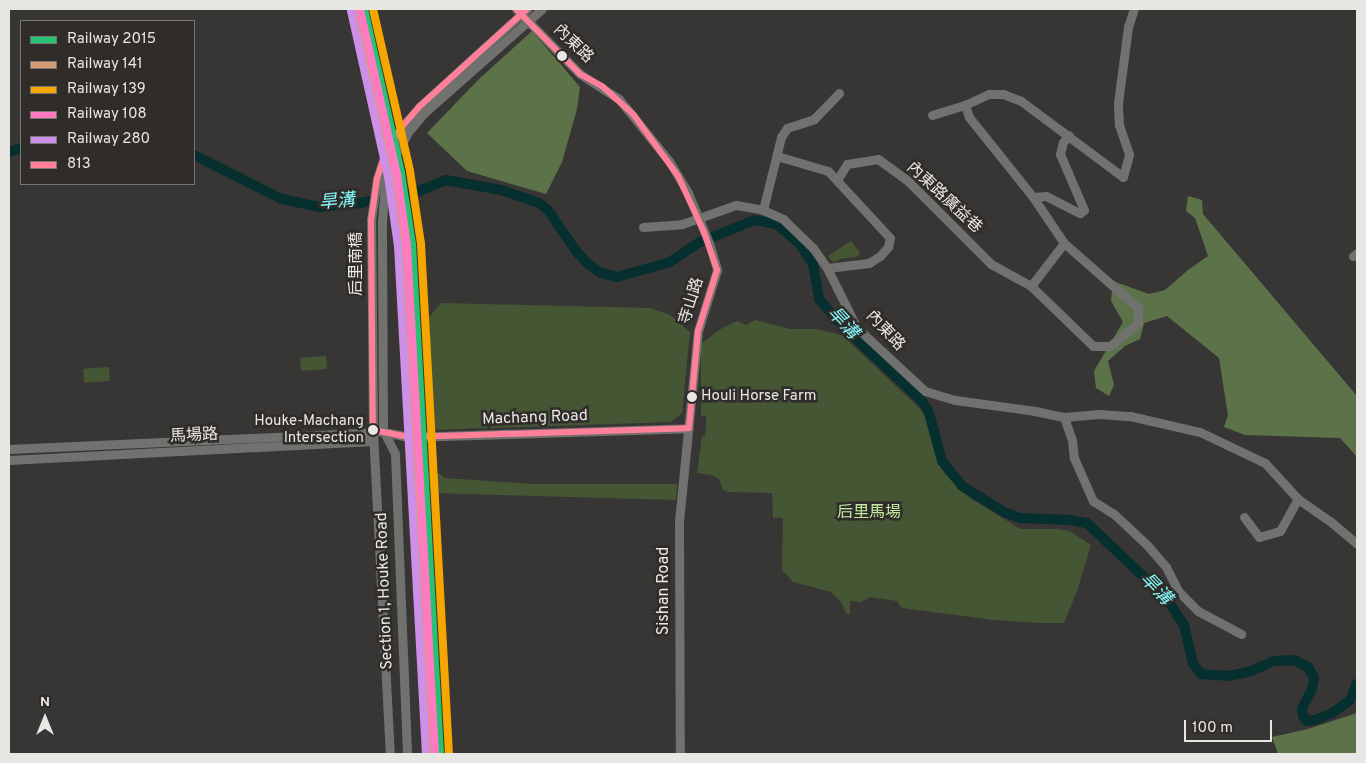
<!DOCTYPE html>
<meta charset="utf-8">
<style>
body{margin:0}
#map{position:relative;width:1366px;height:763px;overflow:hidden;background:#383634;font-family:Overpass,"Noto Sans TC",sans-serif}
div>[style]{position:absolute}
[style*='--x']{left:calc(var(--x)*1px);top:calc(var(--y)*1px);width:calc(var(--w)*1px);rotate:calc(var(--a)*1deg)}
.green>*{inset:0;background:#455635;transform-origin:0 0}
.forest>*{inset:0;background:#5c7349}
.river>*{height:10px;margin:-5px;padding:0 5px;transform-origin:5px;border-radius:5px;background:#062f2f}
.minor>*{height:9px;margin:-4.5px;padding:0 4.5px;transform-origin:4.5px;border-radius:4.5px;background:#717170}
.minor-bridge>*{height:9px;margin:-4.5px;padding:0 4.5px;transform-origin:4.5px;border-radius:4.5px;background:#717170}
.bus-1>*{height:6px;margin:-3px;padding:0 3px;transform-origin:3px;border-radius:3px;background:#ff8098}
.rail-1>*{height:8px;margin:-4px;padding:0 4px;transform-origin:4px;border-radius:4px;background:#26c172}
.rail-2>*{height:8px;margin:-4px;padding:0 4px;transform-origin:4px;border-radius:4px;background:#d39c74}
.rail-3>*{height:8px;margin:-4px;padding:0 4px;transform-origin:4px;border-radius:4px;background:#f7a600}
.rail-4>*{height:8px;margin:-4px;padding:0 4px;transform-origin:4px;border-radius:4px;background:#fe7ac1}
.rail-5>*{height:8px;margin:-4px;padding:0 4px;transform-origin:4px;border-radius:4px;background:#ce8fe9}
.dots>*{width:14px;height:14px;translate:-50% -50%;box-sizing:border-box;border:2px solid #2f2c29;border-radius:50%}
span{translate:-50% -50%;white-space:nowrap;text-align:center;line-height:1.15;-webkit-text-stroke:5px #2f2c29;paint-order:stroke}
.bus-label{font-size:15px;color:#e9e7e4}
.left{translate:0 -50%;text-align:left}
.right{translate:-100% -50%;text-align:right}
.street-label{font-size:16px;color:#e9e7e4}
.park-label{font-size:16px;color:#c1eaa0}
.water-label{font-size:18px;color:#82f8f8;font-style:italic}
.frame{position:absolute;inset:0;border:10px solid #e9e7e4;pointer-events:none}
.legend{position:absolute;left:20px;top:20px;width:175px;height:165px;box-sizing:border-box;background:#2f2c29;border:1px solid #797774;margin:0;padding:6px 9px;list-style:none;font-size:15px;color:#e9e7e4}
.legend li{display:flex;align-items:center;gap:10px;height:25px}
.legend b{width:25px;border:1px solid #797774}
.north{position:absolute;left:20px;top:693px;width:50px;height:50px;-webkit-text-stroke:4px #2f2c29;paint-order:stroke;rotate:0deg;font-size:14px;font-weight:700;line-height:20px;text-align:center;color:#e9e7e4}
.north::after{content:'';display:block;margin:auto;width:18px;height:22px;background:#e9e7e4;clip-path:polygon(50% 0,100% 100%,50% 72%,0 100%)}
.scale{position:absolute;left:1184px;top:720px;width:88px;height:22px;box-sizing:border-box;border:2px solid #e9e7e4;border-top:0;padding-left:6px;font-size:15px;line-height:18px;white-space:nowrap;color:#e9e7e4;-webkit-text-stroke:4px #2f2c29;paint-order:stroke}
</style>
<div id="map">
<div class="green">
<i style="clip-path:polygon(851px 241px,860px 253px,856px 257px,840px 259px,834px 263px,828px 256px)"></i>
<i style="clip-path:polygon(441px 303px,650px 308px,670px 315px,690px 332px,682px 413px,671px 422px,431px 430px,429px 317px)"></i>
<i style="clip-path:polygon(755px 320px,790px 329px,816px 329px,842px 335px,919px 408px,925px 416px,938px 463px,945px 474px,970px 498px,1020px 529px,1056px 529px,1069px 531px,1091px 545px,1077px 591px,1064px 623px,1038px 623px,994px 620px,902px 608px,897px 601px,870px 597px,861px 602px,850px 601px,850px 614px,846px 613px,841px 602px,831px 592px,793px 582px,782px 570px,783px 518px,773px 518px,772px 493px,728px 492px,723px 490px,719px 479px,712px 475px,697px 473px,702px 436px,705px 436px,706px 429px,706px 416px,701px 416px,701px 344px,719px 330px,737px 321px,746px 325px)"></i>
<i style="left:326px;top:356px;width:13px;height:26px;rotate:86deg"></i>
<i style="left:109px;top:367px;width:14px;height:26px;rotate:86deg"></i>
<i style="clip-path:polygon(428px 472px,439px 473px,445px 478px,534px 484px,677px 484px,676px 500px,431px 493px)"></i>
</div>
<div class="forest">
<i style="clip-path:polygon(532px 31px,580px 87px,577px 109px,562px 162px,546px 194px,467px 171px,427px 133px,479px 79px)"></i>
<i style="clip-path:polygon(1188px 196px,1202px 200px,1203px 214px,1357px 396px,1357px 457px,1340px 438px,1245px 435px,1224px 427px,1228px 415px,1219px 358px,1167px 316px,1144px 323px,1140px 339px,1125px 346px,1108px 361px,1114px 385px,1109px 396px,1096px 388px,1094px 371px,1123px 322px,1111px 301px,1113px 281px,1149px 294px,1165px 290px,1188px 270px,1208px 256px,1195px 218px,1186px 211px)"></i>
<i style="clip-path:polygon(1357px 713px,1357px 754px,1278px 754px,1272px 737px,1308px 729px)"></i>
</div>
<div class="river">
<i style="--x:9;--y:152;--w:13;--a:-18"></i>
<i style="--x:194;--y:155;--w:98;--a:26.6"></i>
<i style="--x:282;--y:199;--w:40;--a:12"></i>
<i style="--x:321;--y:207;--w:39;--a:-6"></i>
<i style="--x:360;--y:203;--w:60;--a:-11.5"></i>
<i style="--x:419;--y:191;--w:29;--a:-22"></i>
<i style="--x:446;--y:180;--w:56;--a:10.3"></i>
<i style="--x:501;--y:190;--w:40;--a:18.9"></i>
<i style="--x:539;--y:203;--w:11;--a:38"></i>
<i style="--x:548;--y:210;--w:50;--a:55.7"></i>
<i style="--x:576;--y:251;--w:18;--a:47"></i>
<i style="--x:588;--y:264;--w:16;--a:35"></i>
<i style="--x:601;--y:273;--w:16;--a:14"></i>
<i style="--x:617;--y:277;--w:55;--a:-15.8"></i>
<i style="--x:670;--y:262;--w:36;--a:-34"></i>
<i style="--x:700;--y:242;--w:59;--a:-21.8"></i>
<i style="--x:755;--y:220;--w:21;--a:11"></i>
<i style="--x:776;--y:224;--w:30;--a:40"></i>
<i style="--x:799;--y:243;--w:25;--a:56"></i>
<i style="--x:813;--y:264;--w:36;--a:80"></i>
<i style="--x:819;--y:299;--w:38;--a:49"></i>
<i style="--x:844;--y:328;--w:107;--a:43.1"></i>
<i style="--x:922;--y:401;--w:14;--a:60"></i>
<i style="--x:929;--y:413;--w:50;--a:74.8"></i>
<i style="--x:942;--y:461;--w:32;--a:51"></i>
<i style="--x:962;--y:486;--w:49;--a:31.8"></i>
<i style="--x:1004;--y:512;--w:17;--a:21"></i>
<i style="--x:1020;--y:518;--w:50;--a:2.3"></i>
<i style="--x:1070;--y:520;--w:17;--a:10"></i>
<i style="--x:1087;--y:523;--w:110;--a:43.5"></i>
<i style="--x:1167;--y:599;--w:31;--a:57"></i>
<i style="--x:1184;--y:625;--w:39;--a:77"></i>
<i style="--x:1193;--y:663;--w:14;--a:54"></i>
<i style="--x:1201;--y:674;--w:27;--a:4"></i>
<i style="--x:1228;--y:676;--w:21;--a:-11"></i>
<i style="--x:1249;--y:672;--w:27;--a:-24"></i>
<i style="--x:1274;--y:661;--w:20;--a:-3"></i>
<i style="--x:1294;--y:660;--w:16;--a:27"></i>
<i style="--x:1308;--y:667;--w:13;--a:61"></i>
<i style="--x:1314;--y:678;--w:11;--a:100"></i>
<i style="--x:1312;--y:689;--w:22;--a:117"></i>
<i style="--x:1302;--y:709;--w:7;--a:82"></i>
<i style="--x:1303;--y:716;--w:6;--a:51"></i>
<i style="--x:1307;--y:721;--w:8;--a:-7"></i>
<i style="--x:1315;--y:720;--w:21;--a:-23"></i>
<i style="--x:1334;--y:712;--w:20;--a:-37"></i>
<i style="--x:1350;--y:700;--w:18;--a:-68"></i>
</div>
<div class="minor">
<i style="--x:516;--y:9;--w:91;--a:45.4"></i>
<i style="--x:580;--y:74;--w:46;--a:32.7"></i>
<i style="--x:619;--y:99;--w:80;--a:51.1"></i>
<i style="--x:669;--y:161;--w:37;--a:59"></i>
<i style="--x:688;--y:193;--w:54;--a:67.2"></i>
<i style="--x:709;--y:243;--w:28;--a:73"></i>
<i style="--x:717;--y:270;--w:64;--a:107.3"></i>
<i style="--x:698;--y:331;--w:191;--a:95.7"></i>
<i style="--x:679;--y:521;--w:233;--a:89.8"></i>
<i style="--x:932;--y:115;--w:34;--a:-17"></i>
<i style="--x:777;--y:156;--w:53;--a:16.4"></i>
<i style="--x:828;--y:171;--w:91;--a:47.2"></i>
<i style="--x:890;--y:238;--w:9;--a:103"></i>
<i style="--x:888;--y:247;--w:12;--a:132"></i>
<i style="--x:880;--y:256;--w:13;--a:148"></i>
<i style="--x:869;--y:263;--w:42;--a:173.2"></i>
<i style="--x:837;--y:180;--w:19;--a:-58"></i>
<i style="--x:847;--y:164;--w:31;--a:-9"></i>
<i style="--x:878;--y:159;--w:37;--a:36"></i>
<i style="--x:908;--y:181;--w:117;--a:45"></i>
<i style="--x:991;--y:264;--w:46;--a:28.8"></i>
<i style="--x:1031;--y:286;--w:86;--a:44.1"></i>
<i style="--x:1093;--y:346;--w:17;--a:0"></i>
<i style="--x:1110;--y:346;--w:36;--a:-39"></i>
<i style="--x:1138;--y:323;--w:15;--a:-90"></i>
<i style="--x:1138;--y:308;--w:98;--a:-138.7"></i>
<i style="--x:1064;--y:243;--w:55;--a:-124"></i>
<i style="--x:1033;--y:197;--w:102;--a:-128.7"></i>
<i style="--x:969;--y:117;--w:13;--a:-108"></i>
<i style="--x:965;--y:105;--w:26;--a:-25"></i>
<i style="--x:989;--y:94;--w:14;--a:0"></i>
<i style="--x:1003;--y:94;--w:19;--a:21"></i>
<i style="--x:1021;--y:101;--w:127;--a:36.7"></i>
<i style="--x:1123;--y:177;--w:24;--a:-75"></i>
<i style="--x:1129;--y:154;--w:31;--a:-109"></i>
<i style="--x:1119;--y:125;--w:22;--a:-93"></i>
<i style="--x:1118;--y:103;--w:77;--a:-82.5"></i>
<i style="--x:1128;--y:27;--w:19;--a:-72"></i>
<i style="--x:1033;--y:197;--w:13;--a:-4"></i>
<i style="--x:1046;--y:196;--w:38;--a:27"></i>
<i style="--x:1080;--y:213;--w:5;--a:-37"></i>
<i style="--x:1084;--y:210;--w:61;--a:-113.2"></i>
<i style="--x:1060;--y:154;--w:12;--a:-76"></i>
<i style="--x:1063;--y:142;--w:9;--a:-49"></i>
<i style="--x:763;--y:210;--w:75;--a:-76.1"></i>
<i style="--x:781;--y:137;--w:11;--a:-56"></i>
<i style="--x:787;--y:128;--w:28;--a:-18"></i>
<i style="--x:814;--y:119;--w:36;--a:-46"></i>
<i style="--x:643;--y:227;--w:39;--a:-4"></i>
<i style="--x:682;--y:224;--w:57;--a:-19.4"></i>
<i style="--x:736;--y:205;--w:27;--a:10"></i>
<i style="--x:763;--y:210;--w:22;--a:24"></i>
<i style="--x:783;--y:219;--w:42;--a:44"></i>
<i style="--x:813;--y:248;--w:24;--a:55"></i>
<i style="--x:827;--y:268;--w:67;--a:63.4"></i>
<i style="--x:857;--y:328;--w:93;--a:42.8"></i>
<i style="--x:925;--y:391;--w:31;--a:17"></i>
<i style="--x:955;--y:400;--w:81;--a:7.8"></i>
<i style="--x:1035;--y:411;--w:30;--a:12"></i>
<i style="--x:1064;--y:417;--w:35;--a:-5"></i>
<i style="--x:1099;--y:414;--w:31;--a:4"></i>
<i style="--x:1130;--y:416;--w:72;--a:12.9"></i>
<i style="--x:1200;--y:432;--w:72;--a:25.5"></i>
<i style="--x:1265;--y:463;--w:49;--a:47.5"></i>
<i style="--x:1298;--y:499;--w:40;--a:34.9"></i>
<i style="--x:1331;--y:522;--w:34;--a:40"></i>
<i style="--x:1353;--y:256;--w:5;--a:-37"></i>
<i style="--x:1031;--y:286;--w:54;--a:-52.5"></i>
<i style="--x:1064;--y:417;--w:24;--a:71"></i>
<i style="--x:1072;--y:440;--w:18;--a:84"></i>
<i style="--x:1074;--y:458;--w:47;--a:66.2"></i>
<i style="--x:1093;--y:501;--w:25;--a:32"></i>
<i style="--x:1114;--y:514;--w:45;--a:43.2"></i>
<i style="--x:1147;--y:545;--w:29;--a:49"></i>
<i style="--x:1166;--y:567;--w:28;--a:63"></i>
<i style="--x:1179;--y:592;--w:27;--a:45"></i>
<i style="--x:1198;--y:611;--w:49;--a:28.1"></i>
<i style="--x:383;--y:430;--w:27;--a:63"></i>
<i style="--x:395;--y:454;--w:300;--a:87.7"></i>
<i style="--x:373;--y:432;--w:322;--a:87"></i>
<i style="--x:9;--y:449;--w:357;--a:-2.6"></i>
<i style="--x:366;--y:433;--w:8;--a:-23"></i>
<i style="--x:373;--y:430;--w:38;--a:11"></i>
<i style="--x:410;--y:437;--w:279;--a:-1.8"></i>
<i style="--x:9;--y:460;--w:360;--a:-3"></i>
<i style="--x:368;--y:441;--w:12;--a:-66"></i>
<i style="--x:1244;--y:517;--w:25;--a:53"></i>
<i style="--x:1259;--y:537;--w:22;--a:-16"></i>
<i style="--x:1280;--y:531;--w:37;--a:-61"></i>
</div>
<div class="minor-bridge">
<i style="--x:373;--y:430;--w:210;--a:-90.5"></i>
<i style="--x:371;--y:220;--w:41;--a:-81.7"></i>
<i style="--x:377;--y:179;--w:23;--a:-72"></i>
<i style="--x:384;--y:157;--w:34;--a:-60"></i>
<i style="--x:401;--y:128;--w:28;--a:-49"></i>
<i style="--x:419;--y:107;--w:146;--a:-42.2"></i>
<i style="--x:383;--y:430;--w:208;--a:-90.3"></i>
<i style="--x:382;--y:222;--w:41;--a:-85.8"></i>
<i style="--x:385;--y:181;--w:29;--a:-68"></i>
<i style="--x:396;--y:154;--w:25;--a:-61"></i>
<i style="--x:408;--y:132;--w:26;--a:-50"></i>
<i style="--x:425;--y:112;--w:156;--a:-41.4"></i>
</div>
<div class="bus-1">
<i style="--x:516;--y:9;--w:91;--a:45.4"></i>
<i style="--x:580;--y:74;--w:26;--a:29"></i>
<i style="--x:603;--y:87;--w:40;--a:42"></i>
<i style="--x:633;--y:114;--w:77;--a:54"></i>
<i style="--x:678;--y:176;--w:62;--a:65.1"></i>
<i style="--x:704;--y:232;--w:40;--a:71.1"></i>
<i style="--x:717;--y:270;--w:64;--a:107.3"></i>
<i style="--x:698;--y:331;--w:97;--a:95.3"></i>
<i style="--x:527;--y:9;--w:146;--a:137.8"></i>
<i style="--x:419;--y:107;--w:28;--a:131"></i>
<i style="--x:401;--y:128;--w:34;--a:120"></i>
<i style="--x:384;--y:157;--w:23;--a:108"></i>
<i style="--x:377;--y:179;--w:41;--a:98.3"></i>
<i style="--x:371;--y:220;--w:210;--a:89.5"></i>
<i style="--x:373;--y:430;--w:38;--a:11"></i>
<i style="--x:410;--y:437;--w:279;--a:-1.8"></i>
</div>
<div class="rail-1">
<i style="--x:364;--y:9;--w:168;--a:77.3"></i>
<i style="--x:401;--y:173;--w:72;--a:81.2"></i>
<i style="--x:412;--y:244;--w:511;--a:86.86"></i>
</div>
<div class="rail-2">
<i style="--x:355;--y:11;--w:168;--a:77.3"></i>
<i style="--x:392;--y:175;--w:71;--a:81.1"></i>
<i style="--x:403;--y:245;--w:510;--a:86.85"></i>
</div>
<div class="rail-3">
<i style="--x:373;--y:9;--w:166;--a:77.1"></i>
<i style="--x:410;--y:171;--w:74;--a:81.4"></i>
<i style="--x:421;--y:244;--w:511;--a:86.86"></i>
</div>
<div class="rail-4">
<i style="--x:360;--y:9;--w:169;--a:77.4"></i>
<i style="--x:397;--y:174;--w:72;--a:82"></i>
<i style="--x:407;--y:245;--w:510;--a:86.85"></i>
</div>
<div class="rail-5">
<i style="--x:351;--y:11;--w:169;--a:77.4"></i>
<i style="--x:388;--y:176;--w:71;--a:81.9"></i>
<i style="--x:398;--y:246;--w:509;--a:86.85"></i>
</div>
<div class="dots">
<i style="left:562px;top:56px;background:#e9e7e4"></i>
<i style="left:692px;top:397px;background:#e9e7e4"></i>
<i style="left:373px;top:430px;background:#e9e7e4"></i>
</div>
<div class="bus-label">
<span class="left" style="left:701px;top:397px">Houli Horse Farm</span>
<span class="right" style="left:364px;top:430px">Houke-Machang<br>Intersection</span>
</div>
<div class="street-label">
<span style="left:573px;top:44px;rotate:44deg">內東路</span>
<span style="left:944px;top:198px;rotate:43deg">內東路廣益巷</span>
<span style="left:357px;top:264px;rotate:-90deg">后里南橋</span>
<span style="left:692px;top:301px;rotate:-73deg">寺山路</span>
<span style="left:885px;top:331px;rotate:47deg">內東路</span>
<span style="left:535px;top:418px;rotate:-2deg">Machang Road</span>
<span style="left:194px;top:436px;rotate:-3deg">馬場路</span>
<span style="left:385px;top:591px;rotate:-92deg">Section 1, Houke Road</span>
<span style="left:664px;top:591px;rotate:-90deg">Sishan Road</span>
</div>
<div class="park-label">
<span style="left:869px;top:513px">后里馬場</span>
</div>
<div class="water-label">
<span style="left:337px;top:203px;rotate:-5deg">旱溝</span>
<span style="left:842px;top:324px;rotate:47deg">旱溝</span>
<span style="left:1155px;top:590px;rotate:46deg">旱溝</span>
</div>
<div class="frame"></div>
<ul class="legend">
<li><b style="height:6px;background:#26c172"></b>Railway 2015</li>
<li><b style="height:6px;background:#d39c74"></b>Railway 141</li>
<li><b style="height:6px;background:#f7a600"></b>Railway 139</li>
<li><b style="height:6px;background:#fe7ac1"></b>Railway 108</li>
<li><b style="height:6px;background:#ce8fe9"></b>Railway 280</li>
<li><b style="height:6px;background:#ff8098"></b>813</li>
</ul>
<div class="north">N</div>
<div class="scale">100 m</div>
</div>
